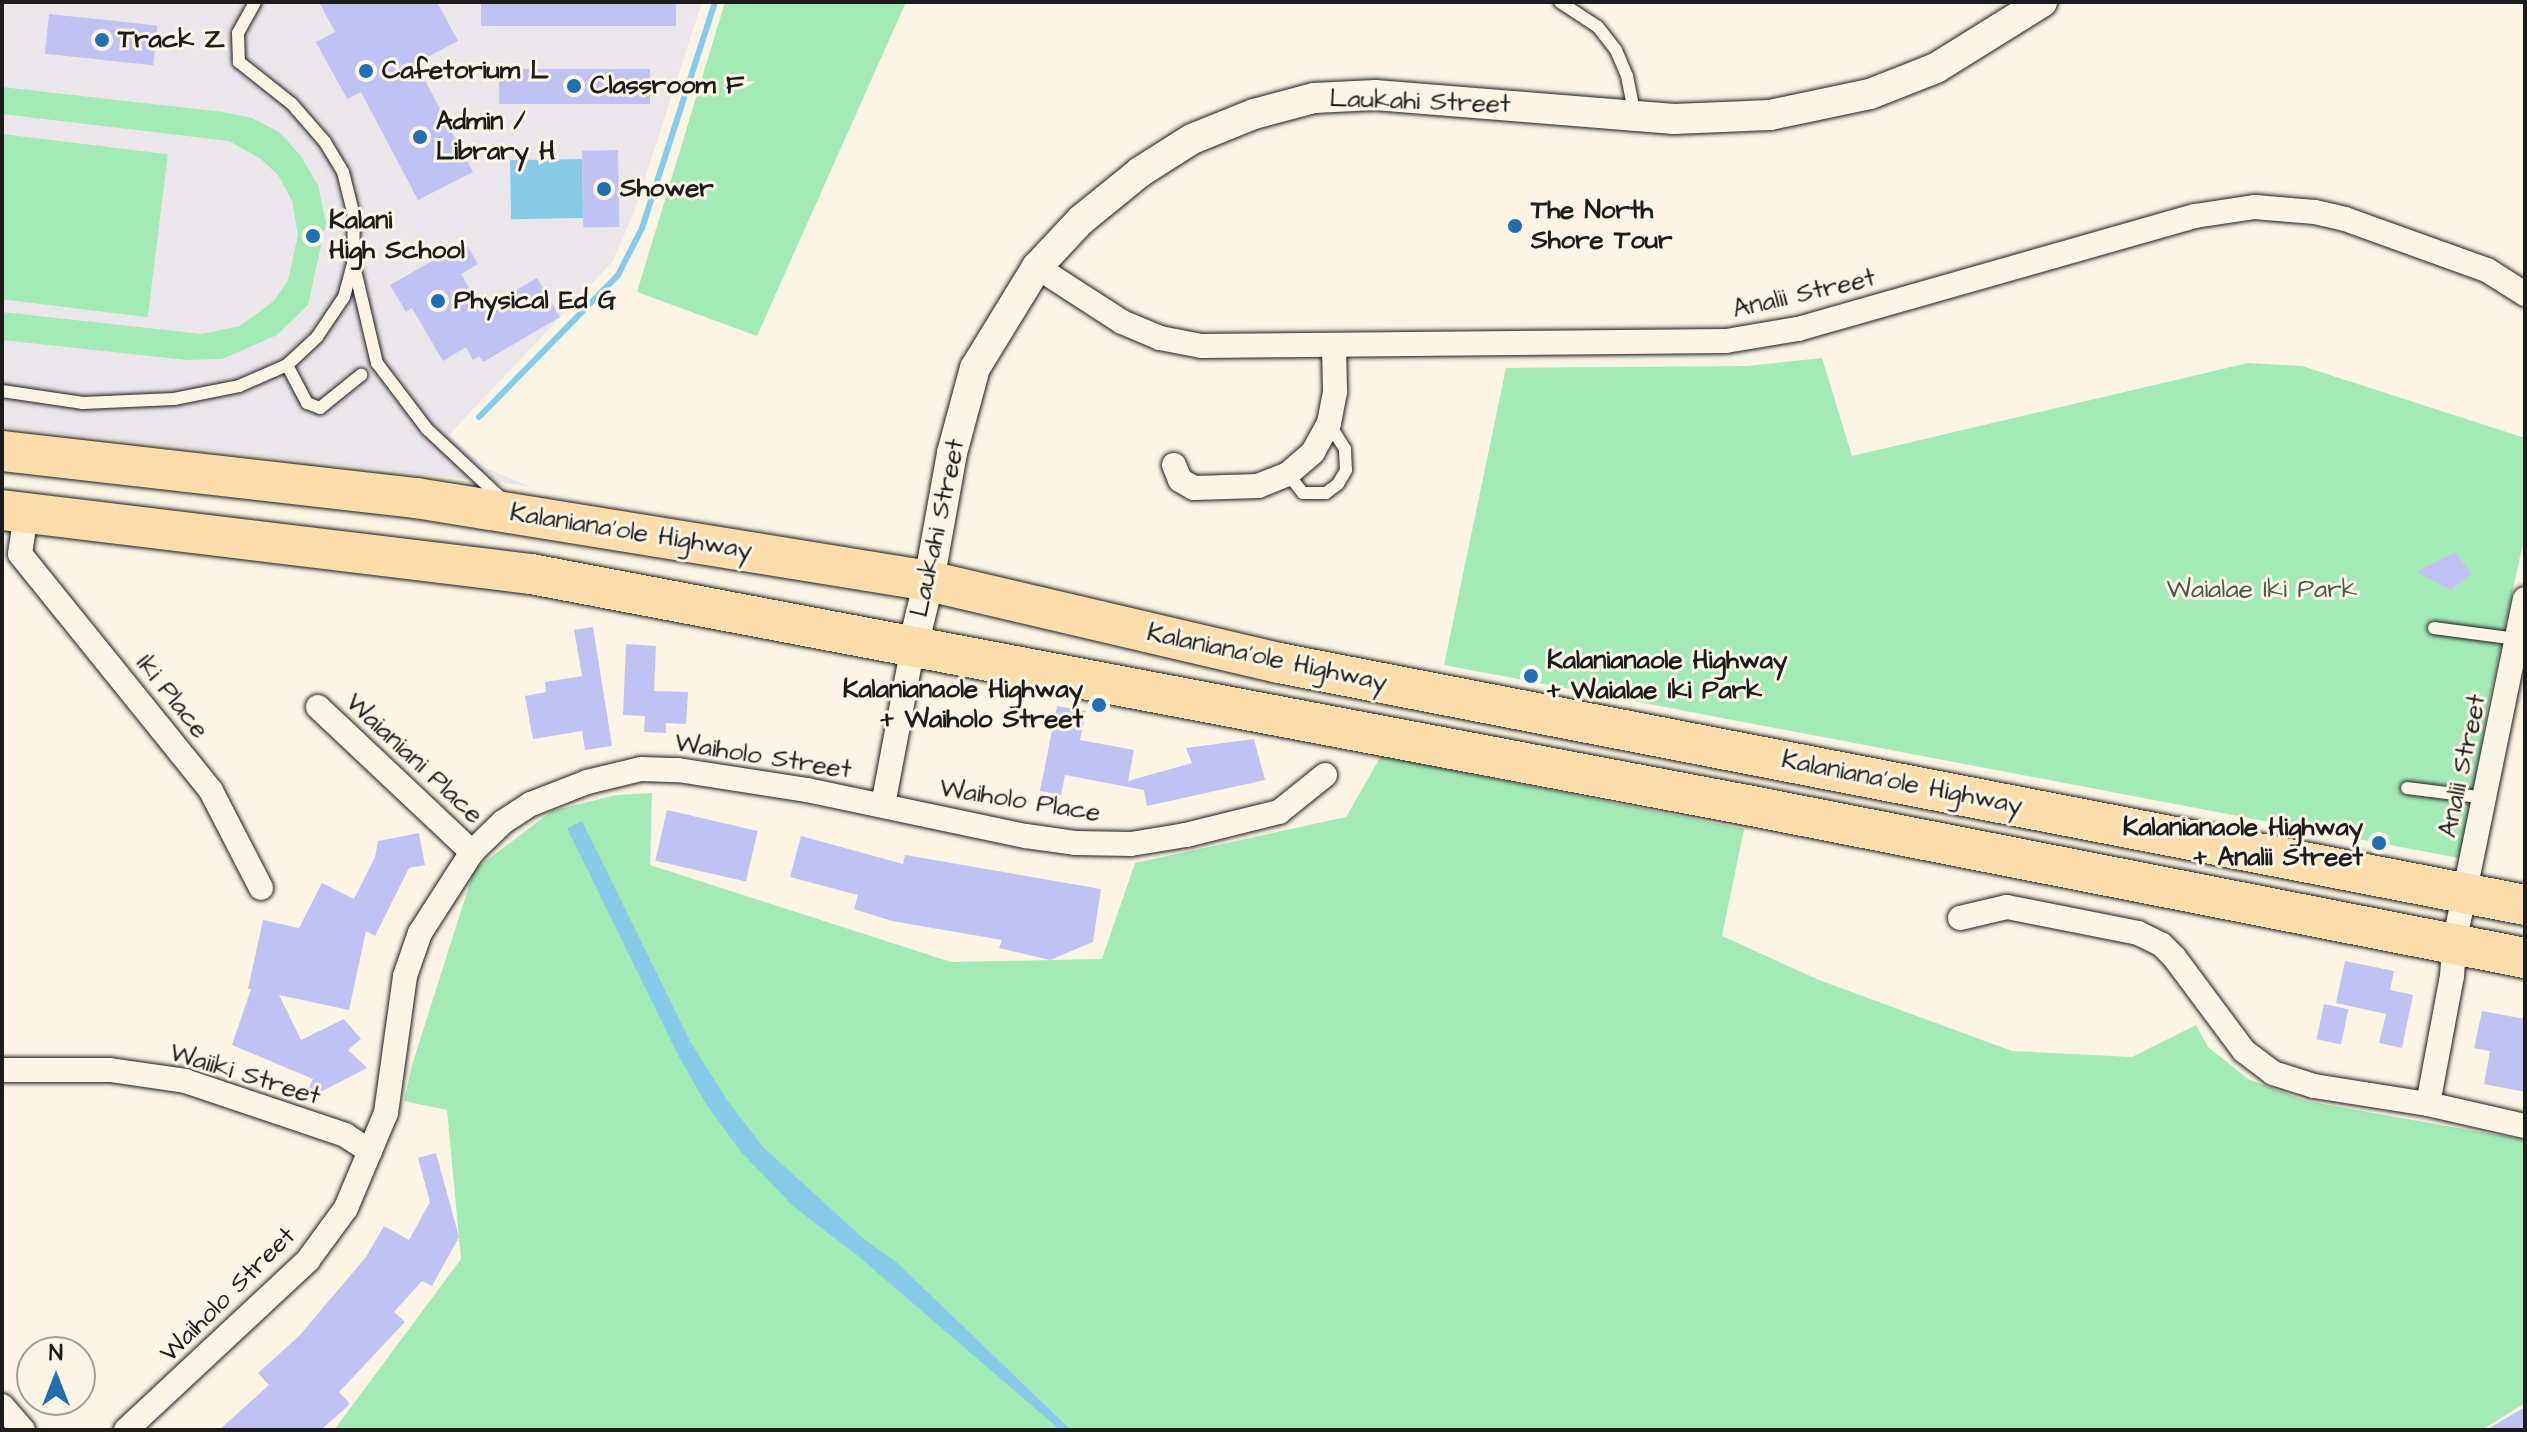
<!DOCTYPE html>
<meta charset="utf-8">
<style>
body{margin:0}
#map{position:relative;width:2527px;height:1432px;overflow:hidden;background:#fcf5e5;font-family:"Architects Daughter",sans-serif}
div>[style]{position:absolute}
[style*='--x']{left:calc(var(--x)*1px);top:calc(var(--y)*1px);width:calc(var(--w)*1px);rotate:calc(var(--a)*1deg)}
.built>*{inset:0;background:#eae6ea}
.green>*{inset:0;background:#a4eab7;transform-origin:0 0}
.water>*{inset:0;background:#88cbe9;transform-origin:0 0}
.stream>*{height:6px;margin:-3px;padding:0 3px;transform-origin:3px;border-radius:3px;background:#88cbe9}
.building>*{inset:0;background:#c1c2f4;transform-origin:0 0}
.roads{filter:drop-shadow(0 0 2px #1c1c1c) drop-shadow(0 0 2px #1c1c1c)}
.service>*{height:12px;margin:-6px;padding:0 6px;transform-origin:6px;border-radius:6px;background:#fcf5e5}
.minor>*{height:24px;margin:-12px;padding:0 12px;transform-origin:12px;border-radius:12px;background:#fcf5e5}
.tertiary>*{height:30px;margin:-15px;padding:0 15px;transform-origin:15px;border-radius:15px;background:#fcf5e5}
.trunk>*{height:40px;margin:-20px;padding:0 20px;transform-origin:20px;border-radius:20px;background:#faddab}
.dots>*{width:22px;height:22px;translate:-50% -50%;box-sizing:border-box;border:4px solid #fcf5e5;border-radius:50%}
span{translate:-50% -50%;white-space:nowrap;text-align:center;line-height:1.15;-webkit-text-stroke:6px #fcf5e5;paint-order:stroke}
.poi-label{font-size:26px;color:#1c1c1c;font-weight:700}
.left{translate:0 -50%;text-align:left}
.right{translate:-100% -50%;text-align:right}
.street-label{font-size:26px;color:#1c1c1c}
.park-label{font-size:26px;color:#455a4a}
.frame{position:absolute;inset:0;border:4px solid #1c1c1c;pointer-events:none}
.north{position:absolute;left:16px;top:1336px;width:80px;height:80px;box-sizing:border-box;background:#fcf5e5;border:2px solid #a29e95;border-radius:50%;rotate:0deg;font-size:22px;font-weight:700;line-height:32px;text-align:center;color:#1c1c1c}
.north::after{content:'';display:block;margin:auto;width:28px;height:36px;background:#1f6fb2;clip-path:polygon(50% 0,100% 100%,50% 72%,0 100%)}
</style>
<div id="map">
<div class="built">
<i style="clip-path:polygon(2px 2px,702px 2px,634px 212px,613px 261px,449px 435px,484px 467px,529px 486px,2px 427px)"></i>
</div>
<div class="green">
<i style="clip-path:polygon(725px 2px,906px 2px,757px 336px,637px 292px)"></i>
<i style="clip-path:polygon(2px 87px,223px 112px,252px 118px,279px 132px,300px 155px,318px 185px,326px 223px,308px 305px,277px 335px,222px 359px,187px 360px,2px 340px,2px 312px,202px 334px,240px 326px,274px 301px,288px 280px,298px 235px,292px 201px,278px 175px,261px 159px,229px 141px,2px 114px)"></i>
<i style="left:2px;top:134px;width:167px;height:164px;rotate:7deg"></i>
<i style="clip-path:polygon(1822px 358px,1852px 456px,2248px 363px,2302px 366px,2525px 438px,2525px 534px,2488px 705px,2464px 859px,1444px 665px,1506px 368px,1747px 366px)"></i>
<i style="clip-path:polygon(1381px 756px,1744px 829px,1722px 936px,1819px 980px,2012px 1051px,2132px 1057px,2196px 1025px,2208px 1047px,2248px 1079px,2306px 1101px,2525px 1140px,2525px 1403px,2482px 1430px,334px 1430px,461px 1259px,447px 1110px,404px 1101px,412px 1065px,474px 870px,552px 811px,616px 795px,652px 793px,650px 865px,951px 962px,1102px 959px,1135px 863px,1346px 817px)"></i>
</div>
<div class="water">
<i style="left:582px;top:159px;width:59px;height:72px;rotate:89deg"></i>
<i style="clip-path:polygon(582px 821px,690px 1041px,727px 1100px,763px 1147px,864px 1239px,896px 1262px,1071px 1430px,1060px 1430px,858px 1256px,794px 1207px,741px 1152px,706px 1104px,678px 1055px,567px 828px)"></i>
</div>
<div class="stream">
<i style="--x:479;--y:417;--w:199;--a:-45.6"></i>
<i style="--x:618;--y:275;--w:53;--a:-62.9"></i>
<i style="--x:642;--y:228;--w:237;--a:-72.1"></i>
</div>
<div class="building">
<i style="clip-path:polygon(319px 2px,437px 2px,458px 41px,416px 63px,473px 172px,418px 200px,361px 92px,347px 99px,316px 42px,335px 32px)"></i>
<i style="left:481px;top:2px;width:195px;height:24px"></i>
<i style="left:49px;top:14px;width:109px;height:40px;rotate:6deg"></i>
<i style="left:499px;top:69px;width:151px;height:35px"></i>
<i style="left:618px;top:150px;width:77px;height:36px;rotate:89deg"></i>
<i style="clip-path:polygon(465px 242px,478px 264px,461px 274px,482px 310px,537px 278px,560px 317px,483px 362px,479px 356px,473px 360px,466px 347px,443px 361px,412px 308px,406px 312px,390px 285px)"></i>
<i style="clip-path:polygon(2456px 552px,2471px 574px,2451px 590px,2416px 572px)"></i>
<i style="clip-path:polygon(593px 627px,612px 746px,585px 750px,582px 731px,533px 739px,525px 696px,546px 692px,545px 682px,582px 676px,574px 630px)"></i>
<i style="clip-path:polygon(626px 644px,656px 646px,654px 691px,688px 692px,686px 724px,666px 723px,666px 733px,644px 732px,645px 716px,623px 715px)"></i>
<i style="clip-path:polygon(1057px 706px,1086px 711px,1080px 740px,1134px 750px,1128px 781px,1192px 763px,1186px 748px,1254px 739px,1265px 780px,1147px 806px,1144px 790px,1065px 775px,1061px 795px,1040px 791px)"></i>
<i style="left:667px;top:810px;width:93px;height:52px;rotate:13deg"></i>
<i style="clip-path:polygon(419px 833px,425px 865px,409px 868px,375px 936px,366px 931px,349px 1010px,279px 995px,301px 1040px,344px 1019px,361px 1039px,348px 1050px,367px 1068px,303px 1101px,313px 1079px,232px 1045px,251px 989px,248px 989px,263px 920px,299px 928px,322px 883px,354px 899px,375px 857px,378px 841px)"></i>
<i style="clip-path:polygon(801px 836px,903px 864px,905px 855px,1101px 889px,1093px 942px,1050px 960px,999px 948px,1002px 940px,892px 921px,854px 909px,858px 895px,790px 877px)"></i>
<i style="clip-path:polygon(2345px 961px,2394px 971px,2390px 990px,2413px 995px,2402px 1048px,2379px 1043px,2386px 1014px,2336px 1003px)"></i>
<i style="left:2324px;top:1004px;width:25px;height:36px;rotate:12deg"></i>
<i style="clip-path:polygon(2482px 1011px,2525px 1019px,2525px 1092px,2484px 1084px,2490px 1051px,2474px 1048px)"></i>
<i style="clip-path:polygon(436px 1153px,459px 1237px,432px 1286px,422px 1281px,394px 1312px,405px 1322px,339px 1392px,350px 1404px,321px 1430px,219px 1430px,269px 1385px,258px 1373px,299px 1336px,366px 1257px,384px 1226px,409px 1240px,430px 1202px,418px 1158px)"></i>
<i style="clip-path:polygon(2525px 1407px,2525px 1430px,2486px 1430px)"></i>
</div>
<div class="roads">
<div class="service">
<i style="--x:1560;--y:2;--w:45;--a:33.3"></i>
<i style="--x:1598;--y:27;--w:29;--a:52"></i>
<i style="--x:1616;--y:50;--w:28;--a:67"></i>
<i style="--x:1627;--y:76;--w:41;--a:78.7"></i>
<i style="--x:354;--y:266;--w:100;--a:76.7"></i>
<i style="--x:377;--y:363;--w:83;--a:52.9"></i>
<i style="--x:427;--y:429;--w:107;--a:43.1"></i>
<i style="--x:287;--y:365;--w:43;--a:62.2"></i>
<i style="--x:307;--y:403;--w:14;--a:21"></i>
<i style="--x:320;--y:408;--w:53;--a:-38.8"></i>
<i style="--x:2;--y:391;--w:82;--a:8.4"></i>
<i style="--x:83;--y:403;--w:91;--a:-2.5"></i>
<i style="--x:174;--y:399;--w:66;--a:-11.3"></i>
<i style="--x:239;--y:386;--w:52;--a:-23.6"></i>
<i style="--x:287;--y:365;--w:41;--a:-43"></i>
<i style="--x:317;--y:337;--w:48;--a:-56"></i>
<i style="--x:344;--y:297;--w:35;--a:-75"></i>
<i style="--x:353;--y:263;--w:47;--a:-88.8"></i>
<i style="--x:354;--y:216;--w:45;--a:-104"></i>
<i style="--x:343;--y:172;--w:35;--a:-121"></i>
<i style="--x:325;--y:142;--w:50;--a:-131"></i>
<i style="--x:292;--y:104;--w:68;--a:-141.6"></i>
<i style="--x:239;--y:62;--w:29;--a:-92"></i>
<i style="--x:238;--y:33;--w:35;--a:-61"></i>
<i style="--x:1288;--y:474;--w:24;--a:52"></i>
<i style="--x:1303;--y:493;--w:23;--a:0"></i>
<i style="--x:1326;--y:493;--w:15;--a:-37"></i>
<i style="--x:1338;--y:484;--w:16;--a:-60"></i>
<i style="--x:1346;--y:470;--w:21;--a:-93"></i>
<i style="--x:1345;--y:449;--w:31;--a:-122"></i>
<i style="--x:2434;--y:628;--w:83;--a:7.6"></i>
<i style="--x:2407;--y:788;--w:80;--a:7.2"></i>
</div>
<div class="minor">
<i style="--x:1037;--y:267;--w:101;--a:32.9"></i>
<i style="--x:1122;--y:322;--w:41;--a:22.8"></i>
<i style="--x:1160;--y:338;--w:42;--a:11"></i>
<i style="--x:1201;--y:346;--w:525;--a:-0.55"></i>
<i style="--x:1726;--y:341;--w:73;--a:-9.5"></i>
<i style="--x:1798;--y:329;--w:413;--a:-15.9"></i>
<i style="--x:2195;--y:216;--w:61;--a:-8.5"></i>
<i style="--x:2255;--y:207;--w:60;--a:4.8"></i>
<i style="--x:2315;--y:212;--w:31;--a:13"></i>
<i style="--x:2345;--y:219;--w:151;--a:19.8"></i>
<i style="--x:2487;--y:270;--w:45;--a:32.3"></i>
<i style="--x:1174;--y:465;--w:16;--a:68"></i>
<i style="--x:1180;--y:480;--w:16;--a:30"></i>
<i style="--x:1194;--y:488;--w:64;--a:-1.8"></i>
<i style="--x:1258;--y:486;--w:32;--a:-22"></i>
<i style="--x:1288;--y:474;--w:33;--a:-41"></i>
<i style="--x:1313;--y:452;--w:33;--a:-61"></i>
<i style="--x:1329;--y:423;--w:33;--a:-79"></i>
<i style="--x:1335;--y:391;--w:45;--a:-91.3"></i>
<i style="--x:26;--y:513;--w:41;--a:98.3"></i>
<i style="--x:20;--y:554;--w:304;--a:51.1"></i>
<i style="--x:211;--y:791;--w:109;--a:62.7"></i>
<i style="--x:318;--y:707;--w:212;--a:43.3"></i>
<i style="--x:883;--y:805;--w:162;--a:-79.3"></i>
<i style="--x:1960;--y:918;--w:48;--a:-13.2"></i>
<i style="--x:2007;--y:907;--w:134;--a:11.2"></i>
<i style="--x:2138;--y:933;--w:25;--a:26"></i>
<i style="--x:2161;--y:944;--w:18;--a:45"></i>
<i style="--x:2174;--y:957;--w:117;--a:53.3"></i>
<i style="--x:2244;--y:1051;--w:36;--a:37"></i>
<i style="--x:2273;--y:1073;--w:43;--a:17.6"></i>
<i style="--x:2314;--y:1086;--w:115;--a:9"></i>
<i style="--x:2428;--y:1104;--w:99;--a:12.8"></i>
<i style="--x:2;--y:1070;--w:108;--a:0"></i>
<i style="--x:110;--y:1070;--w:76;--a:8.3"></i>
<i style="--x:185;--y:1081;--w:169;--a:18.6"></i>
<i style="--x:345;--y:1135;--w:30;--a:33"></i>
<i style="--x:2428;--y:1104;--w:130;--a:-79.4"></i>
<i style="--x:2452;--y:976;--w:32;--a:-86"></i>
<i style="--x:2454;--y:944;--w:352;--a:-78.4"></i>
<i style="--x:2;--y:1406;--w:32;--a:49"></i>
<i style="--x:126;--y:1430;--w:249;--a:-43"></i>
<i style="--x:308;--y:1260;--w:64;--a:-53.8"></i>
<i style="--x:346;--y:1208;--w:103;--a:-67.2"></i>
<i style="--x:386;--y:1113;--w:138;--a:-82.1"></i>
<i style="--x:405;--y:976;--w:46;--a:-70.8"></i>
<i style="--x:420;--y:933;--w:96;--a:-57.3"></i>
<i style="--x:472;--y:852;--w:43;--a:-44.1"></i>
<i style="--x:503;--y:822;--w:33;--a:-33"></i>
<i style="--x:531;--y:804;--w:60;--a:-21.4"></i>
<i style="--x:587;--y:782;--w:56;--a:-13.5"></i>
<i style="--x:641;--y:769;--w:37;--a:2"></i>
<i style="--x:678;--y:770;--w:131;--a:8.8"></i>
<i style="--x:807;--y:790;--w:224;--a:11.9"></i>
<i style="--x:1026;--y:836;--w:49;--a:8.1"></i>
<i style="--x:1075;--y:843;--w:56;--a:1"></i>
<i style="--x:1131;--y:844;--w:56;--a:-9.3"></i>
<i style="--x:1186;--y:835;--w:96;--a:-13.9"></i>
<i style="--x:1279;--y:812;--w:59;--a:-38.8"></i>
</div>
<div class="tertiary">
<i style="--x:913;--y:646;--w:67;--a:-76.2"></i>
<i style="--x:929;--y:581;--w:130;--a:-79.8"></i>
<i style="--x:952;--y:453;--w:88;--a:-74.9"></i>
<i style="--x:975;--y:368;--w:119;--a:-58.5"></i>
<i style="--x:1037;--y:267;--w:64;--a:-46.9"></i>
<i style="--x:1081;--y:220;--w:76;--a:-39.1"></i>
<i style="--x:1140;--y:172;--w:62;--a:-32.4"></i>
<i style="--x:1192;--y:139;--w:67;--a:-22"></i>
<i style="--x:1254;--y:114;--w:62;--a:-14.9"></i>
<i style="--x:1314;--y:98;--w:61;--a:-2.8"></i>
<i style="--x:1375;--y:95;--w:300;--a:4.6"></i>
<i style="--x:1674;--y:119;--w:96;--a:-2.4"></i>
<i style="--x:1770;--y:115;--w:102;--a:-11.9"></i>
<i style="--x:1870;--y:94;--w:71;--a:-21.5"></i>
<i style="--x:1936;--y:68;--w:125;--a:-31.9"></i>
</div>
<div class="trunk">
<i style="--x:2;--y:451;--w:417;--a:6.5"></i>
<i style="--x:416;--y:498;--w:520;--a:9.19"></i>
<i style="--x:929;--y:581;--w:359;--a:13.2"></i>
<i style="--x:1279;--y:663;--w:1269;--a:10.99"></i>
<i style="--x:2;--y:510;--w:533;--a:6.9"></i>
<i style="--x:531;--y:574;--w:1238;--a:10.76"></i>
<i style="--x:1747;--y:805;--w:793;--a:11.13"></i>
</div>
</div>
<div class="dots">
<i style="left:102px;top:40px;background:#1f6fb2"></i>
<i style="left:366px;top:71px;background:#1f6fb2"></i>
<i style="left:574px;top:86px;background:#1f6fb2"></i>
<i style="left:420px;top:137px;background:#1f6fb2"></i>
<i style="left:604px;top:189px;background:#1f6fb2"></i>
<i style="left:1515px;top:226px;background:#1f6fb2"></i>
<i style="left:313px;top:236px;background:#1f6fb2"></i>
<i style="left:438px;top:301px;background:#1f6fb2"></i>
<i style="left:1531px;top:676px;background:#1f6fb2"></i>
<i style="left:1099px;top:705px;background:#1f6fb2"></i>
<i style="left:2379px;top:843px;background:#1f6fb2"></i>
</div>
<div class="poi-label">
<span class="left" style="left:118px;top:40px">Track Z</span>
<span class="left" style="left:382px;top:71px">Cafetorium L</span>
<span class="left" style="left:590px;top:86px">Classroom F</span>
<span class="left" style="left:436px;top:137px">Admin /<br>Library H</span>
<span class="left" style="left:620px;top:189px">Shower</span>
<span class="left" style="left:1531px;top:226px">The North<br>Shore Tour</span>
<span class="left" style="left:329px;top:236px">Kalani<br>High School</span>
<span class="left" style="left:454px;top:301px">Physical Ed G</span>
<span class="left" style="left:1547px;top:676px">Kalanianaole Highway<br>+ Waialae Iki Park</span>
<span class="right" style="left:1083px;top:705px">Kalanianaole Highway<br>+ Waiholo Street</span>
<span class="right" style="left:2363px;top:843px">Kalanianaole Highway<br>+ Analii Street</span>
</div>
<div class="street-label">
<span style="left:1420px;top:102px;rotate:2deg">Laukahi Street</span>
<span style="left:1804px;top:294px;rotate:-13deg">Analii Street</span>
<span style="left:938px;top:528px;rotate:-78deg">Laukahi Street</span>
<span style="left:631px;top:532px;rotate:9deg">Kalaniana’ole Highway</span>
<span style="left:1267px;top:658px;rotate:12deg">Kalaniana’ole Highway</span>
<span style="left:172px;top:697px;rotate:51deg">Iki Place</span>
<span style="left:763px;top:757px;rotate:9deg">Waiholo Street</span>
<span style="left:414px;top:759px;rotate:43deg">Waianiani Place</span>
<span style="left:2463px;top:766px;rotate:-78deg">Analii Street</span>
<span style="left:1902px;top:783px;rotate:11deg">Kalaniana’ole Highway</span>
<span style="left:1020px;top:801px;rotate:9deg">Waiholo Place</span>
<span style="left:245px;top:1075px;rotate:17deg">Waiiki Street</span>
<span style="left:228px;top:1295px;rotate:-45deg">Waiholo Street</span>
</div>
<div class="park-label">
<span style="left:2262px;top:590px">Waialae Iki Park</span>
</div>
<div class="frame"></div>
<div class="north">N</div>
</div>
